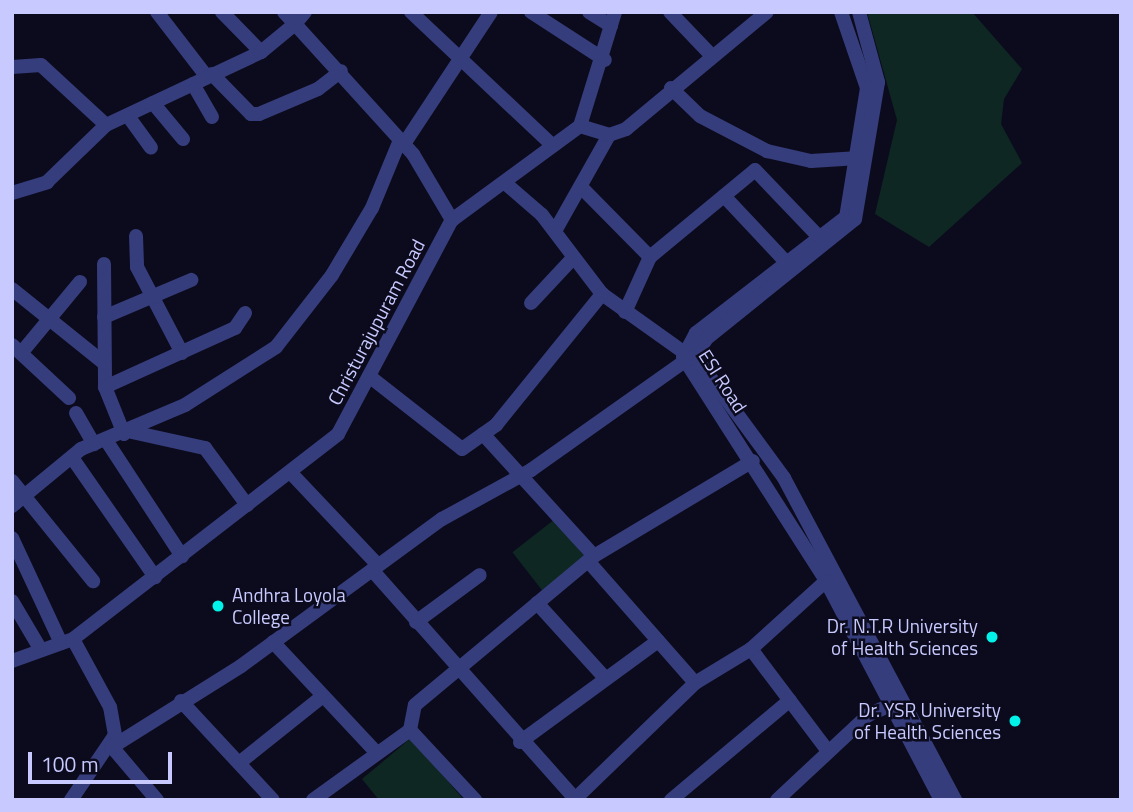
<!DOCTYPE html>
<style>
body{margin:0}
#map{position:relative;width:1133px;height:812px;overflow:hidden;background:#0c0b1d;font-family:"Titillium Web",sans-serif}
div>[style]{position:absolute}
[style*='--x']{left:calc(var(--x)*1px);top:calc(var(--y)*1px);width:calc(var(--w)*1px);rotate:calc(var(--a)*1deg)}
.green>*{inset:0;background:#0e2723;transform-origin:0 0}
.minor>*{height:14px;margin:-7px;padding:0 7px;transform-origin:7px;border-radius:7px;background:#363d7c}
.dots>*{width:19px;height:19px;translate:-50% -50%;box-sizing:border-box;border:4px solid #0c0b1d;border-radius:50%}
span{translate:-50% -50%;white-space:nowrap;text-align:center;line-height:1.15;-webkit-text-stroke:5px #0c0b1d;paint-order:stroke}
.street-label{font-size:19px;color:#c7c9ff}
.poi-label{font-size:19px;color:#c7c9ff}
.left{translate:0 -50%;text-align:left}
.right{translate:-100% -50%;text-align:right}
.frame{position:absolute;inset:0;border:14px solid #c7c9ff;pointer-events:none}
.scale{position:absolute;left:28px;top:752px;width:144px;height:32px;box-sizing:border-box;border:4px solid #c7c9ff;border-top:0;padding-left:9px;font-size:21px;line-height:24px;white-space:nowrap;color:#c7c9ff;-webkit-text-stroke:5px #0c0b1d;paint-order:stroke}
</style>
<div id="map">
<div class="green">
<i style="clip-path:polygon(867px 12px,972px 12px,1022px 69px,1004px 99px,1001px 124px,1022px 163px,929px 247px,875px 214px,897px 120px)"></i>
<i style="left:555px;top:519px;width:51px;height:54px;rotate:52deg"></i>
<i style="clip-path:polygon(411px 738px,464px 800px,379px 800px,362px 779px)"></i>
</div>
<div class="minor">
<i style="--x:157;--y:12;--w:82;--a:52.4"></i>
<i style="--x:222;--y:12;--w:56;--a:45.7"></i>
<i style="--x:305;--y:12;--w:16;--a:130"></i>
<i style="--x:295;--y:24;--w:176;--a:47.8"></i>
<i style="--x:413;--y:154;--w:77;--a:59.4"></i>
<i style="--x:411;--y:12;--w:195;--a:43.3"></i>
<i style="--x:531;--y:12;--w:88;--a:33"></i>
<i style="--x:589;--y:12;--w:26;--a:32"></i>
<i style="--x:670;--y:12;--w:61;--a:46.3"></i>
<i style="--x:841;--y:12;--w:80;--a:71.1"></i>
<i style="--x:867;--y:88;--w:131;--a:99.2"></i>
<i style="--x:846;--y:217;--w:190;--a:142.3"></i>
<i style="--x:696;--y:333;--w:27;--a:118"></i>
<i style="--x:683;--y:357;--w:266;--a:57.4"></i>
<i style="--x:826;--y:581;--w:247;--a:62.3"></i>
<i style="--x:859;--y:12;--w:73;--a:74.8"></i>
<i style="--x:878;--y:82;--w:139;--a:99.5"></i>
<i style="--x:855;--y:219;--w:191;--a:141.2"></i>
<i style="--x:706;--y:339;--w:21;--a:118"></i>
<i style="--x:696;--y:358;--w:149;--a:53.7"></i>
<i style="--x:784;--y:478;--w:365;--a:62"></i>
<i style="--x:12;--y:67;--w:29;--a:-4"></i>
<i style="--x:41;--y:65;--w:88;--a:42.7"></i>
<i style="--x:212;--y:74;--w:56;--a:45.7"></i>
<i style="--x:251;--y:114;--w:8;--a:0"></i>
<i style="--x:259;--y:114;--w:64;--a:-23"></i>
<i style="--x:318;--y:89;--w:29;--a:-38"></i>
<i style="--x:193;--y:84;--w:38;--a:60"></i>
<i style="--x:671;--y:88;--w:40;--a:44"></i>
<i style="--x:700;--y:116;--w:76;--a:27.6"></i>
<i style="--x:767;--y:151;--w:45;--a:12.8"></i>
<i style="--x:811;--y:161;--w:48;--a:-3.6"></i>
<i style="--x:153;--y:103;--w:47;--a:50.2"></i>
<i style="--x:128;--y:116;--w:39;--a:54"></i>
<i style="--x:580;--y:126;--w:119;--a:-72.9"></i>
<i style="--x:404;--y:144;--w:158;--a:-56.6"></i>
<i style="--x:505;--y:183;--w:49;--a:40.9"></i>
<i style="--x:542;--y:215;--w:99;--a:52.8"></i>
<i style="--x:602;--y:294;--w:98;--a:35.5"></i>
<i style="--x:582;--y:188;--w:97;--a:45.4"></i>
<i style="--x:12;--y:193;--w:37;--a:-17"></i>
<i style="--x:47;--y:182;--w:82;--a:-44"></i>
<i style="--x:106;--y:125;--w:171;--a:-25.2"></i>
<i style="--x:261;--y:52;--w:44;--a:-39.5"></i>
<i style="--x:295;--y:24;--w:16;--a:-133"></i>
<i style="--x:724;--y:196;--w:91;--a:46.8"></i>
<i style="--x:555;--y:231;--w:110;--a:-60.6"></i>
<i style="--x:136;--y:236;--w:31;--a:88"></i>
<i style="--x:137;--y:267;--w:97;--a:62.4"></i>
<i style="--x:104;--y:264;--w:123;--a:89.5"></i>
<i style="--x:12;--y:289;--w:118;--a:38.8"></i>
<i style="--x:531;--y:303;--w:62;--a:-47"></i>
<i style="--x:625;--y:312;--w:60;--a:-65.6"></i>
<i style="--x:650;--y:257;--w:136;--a:-39.6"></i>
<i style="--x:755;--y:170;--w:97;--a:46.3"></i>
<i style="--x:104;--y:317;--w:95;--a:-23"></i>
<i style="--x:12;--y:345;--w:78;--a:42.9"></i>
<i style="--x:22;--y:352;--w:91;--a:-50.4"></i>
<i style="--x:369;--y:376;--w:118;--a:38.1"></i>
<i style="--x:462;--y:449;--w:42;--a:-35.2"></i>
<i style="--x:496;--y:425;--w:169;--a:-51"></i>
<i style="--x:76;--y:413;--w:36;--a:60"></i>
<i style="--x:132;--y:432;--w:75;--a:12.4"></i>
<i style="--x:205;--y:448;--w:71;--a:53.6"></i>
<i style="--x:124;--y:434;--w:51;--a:-112"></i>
<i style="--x:105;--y:387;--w:143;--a:-24.4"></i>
<i style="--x:235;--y:328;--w:18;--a:-56"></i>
<i style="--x:483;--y:434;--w:165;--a:47.7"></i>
<i style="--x:106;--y:440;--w:139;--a:56.8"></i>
<i style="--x:73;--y:459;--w:144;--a:55.2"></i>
<i style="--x:290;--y:472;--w:128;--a:46.6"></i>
<i style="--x:12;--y:481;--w:129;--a:51"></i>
<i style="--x:12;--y:506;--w:89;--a:-39.6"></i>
<i style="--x:81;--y:449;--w:113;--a:-22.9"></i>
<i style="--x:185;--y:405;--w:108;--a:-32.5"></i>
<i style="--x:276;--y:347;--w:91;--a:-52.1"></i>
<i style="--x:332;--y:275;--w:78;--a:-59.2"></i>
<i style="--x:372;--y:208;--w:74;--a:-67.6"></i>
<i style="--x:12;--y:538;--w:116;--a:65"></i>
<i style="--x:588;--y:561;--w:162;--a:48.7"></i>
<i style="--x:372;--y:570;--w:307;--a:48.4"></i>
<i style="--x:12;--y:601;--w:57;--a:59.4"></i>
<i style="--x:537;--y:603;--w:101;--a:47.8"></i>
<i style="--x:416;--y:622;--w:79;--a:-36.3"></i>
<i style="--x:273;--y:642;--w:152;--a:46.9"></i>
<i style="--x:751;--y:649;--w:126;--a:53"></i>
<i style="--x:12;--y:661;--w:65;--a:-19.8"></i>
<i style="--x:73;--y:639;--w:335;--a:-37.7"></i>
<i style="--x:338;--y:434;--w:242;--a:-62"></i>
<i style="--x:452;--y:220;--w:159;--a:-36.3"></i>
<i style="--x:580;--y:126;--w:30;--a:17"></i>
<i style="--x:609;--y:135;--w:18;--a:-19"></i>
<i style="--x:626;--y:129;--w:183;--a:-39.7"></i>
<i style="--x:181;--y:701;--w:135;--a:47.1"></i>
<i style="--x:410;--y:730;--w:96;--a:47.1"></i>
<i style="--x:520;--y:742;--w:171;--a:-36.2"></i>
<i style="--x:239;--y:763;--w:107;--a:-38.6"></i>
<i style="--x:575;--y:799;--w:167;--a:-44"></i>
<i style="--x:695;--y:683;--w:66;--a:-31.3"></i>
<i style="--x:751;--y:649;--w:101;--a:-42.2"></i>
<i style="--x:71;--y:800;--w:78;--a:-55.9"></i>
<i style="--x:115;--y:735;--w:28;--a:-100"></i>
<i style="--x:110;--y:707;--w:77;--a:-118.6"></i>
<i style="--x:157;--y:800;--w:70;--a:-130.3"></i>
<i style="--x:112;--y:747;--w:152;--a:-32.1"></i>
<i style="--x:241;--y:666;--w:249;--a:-36.2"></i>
<i style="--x:442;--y:519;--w:102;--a:-28.8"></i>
<i style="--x:531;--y:470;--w:194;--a:-35.3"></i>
<i style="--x:313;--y:800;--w:120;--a:-35.8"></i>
<i style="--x:410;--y:730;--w:25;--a:-79"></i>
<i style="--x:415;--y:705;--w:233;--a:-39.8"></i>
<i style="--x:594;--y:556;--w:185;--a:-30.9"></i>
<i style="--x:671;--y:800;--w:155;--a:-40"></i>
<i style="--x:777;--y:800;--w:125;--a:-43"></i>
<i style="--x:868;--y:715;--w:35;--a:-24"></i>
</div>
<div class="dots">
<i style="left:218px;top:606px;background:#00f2e8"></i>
<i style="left:992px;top:637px;background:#00f2e8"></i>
<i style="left:1015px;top:721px;background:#00f2e8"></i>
</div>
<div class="street-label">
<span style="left:376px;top:322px;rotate:-62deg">Christurajupuram Road</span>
<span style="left:723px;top:381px;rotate:57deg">ESI Road</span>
</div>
<div class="poi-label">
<span class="left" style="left:232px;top:606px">Andhra Loyola<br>College</span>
<span class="right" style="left:978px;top:637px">Dr. N.T.R University<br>of Health Sciences</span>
<span class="right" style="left:1001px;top:721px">Dr. YSR University<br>of Health Sciences</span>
</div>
<div class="frame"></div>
<div class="scale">100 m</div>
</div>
